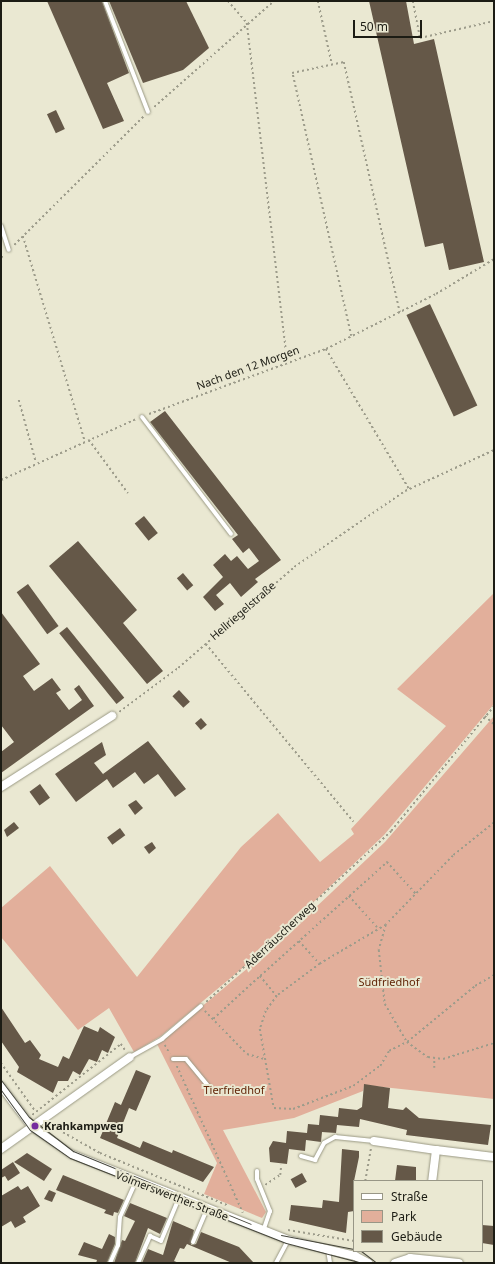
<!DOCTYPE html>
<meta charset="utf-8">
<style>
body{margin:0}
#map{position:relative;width:495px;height:1264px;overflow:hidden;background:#eae8d2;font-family:"Noto Sans",sans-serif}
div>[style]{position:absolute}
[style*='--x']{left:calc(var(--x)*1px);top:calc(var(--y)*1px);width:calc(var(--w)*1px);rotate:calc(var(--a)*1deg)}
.green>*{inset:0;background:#e2af9b}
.building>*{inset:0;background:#655848;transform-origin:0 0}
.path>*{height:1.5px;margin-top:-0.75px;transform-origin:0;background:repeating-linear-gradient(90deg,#9d9c8b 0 2px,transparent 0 5px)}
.roads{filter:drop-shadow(0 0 1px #9a9984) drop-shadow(0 0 1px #9a9984)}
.service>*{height:4px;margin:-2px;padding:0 2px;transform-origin:2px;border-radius:2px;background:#fff}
.minor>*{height:8px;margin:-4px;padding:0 4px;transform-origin:4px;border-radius:4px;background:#fff}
.tram>*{height:1px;margin:-0.5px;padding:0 0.5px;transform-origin:0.5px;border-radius:0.5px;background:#46463b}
.dots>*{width:11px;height:11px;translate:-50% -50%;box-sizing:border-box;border:2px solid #eae8d2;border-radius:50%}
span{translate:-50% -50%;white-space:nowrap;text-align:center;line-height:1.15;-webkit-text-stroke:4px #eae8d2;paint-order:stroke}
.street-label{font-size:11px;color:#1c1c14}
.park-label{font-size:11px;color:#622507}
.poi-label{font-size:11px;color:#1c1c14;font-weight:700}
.left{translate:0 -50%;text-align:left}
.frame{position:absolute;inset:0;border:2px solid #1c1c14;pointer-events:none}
.legend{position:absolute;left:353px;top:1180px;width:130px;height:72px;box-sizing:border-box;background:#eae8d2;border:1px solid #989686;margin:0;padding:5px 7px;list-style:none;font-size:12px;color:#1c1c14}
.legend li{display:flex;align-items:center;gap:8px;height:20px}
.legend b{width:20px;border:1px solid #989686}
.scale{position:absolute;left:353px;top:20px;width:69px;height:18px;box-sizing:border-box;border:2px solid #1c1c14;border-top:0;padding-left:5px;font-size:12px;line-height:14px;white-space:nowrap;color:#1c1c14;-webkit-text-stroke:3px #eae8d2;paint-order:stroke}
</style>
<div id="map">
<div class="green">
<i style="clip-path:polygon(494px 593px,494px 704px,384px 835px,258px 955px,161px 1036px,134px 1052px,109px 1008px,78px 1030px,1px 937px,1px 908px,50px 866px,137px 977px,241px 847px,278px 813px,320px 862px,354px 834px,351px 829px,446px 726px,397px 689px)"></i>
<i style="clip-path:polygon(494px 716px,494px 1099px,364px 1085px,363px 1091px,294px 1118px,223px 1130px,266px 1212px,262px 1218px,204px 1194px,217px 1163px,157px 1044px,279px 942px,385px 842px)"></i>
</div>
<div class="building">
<i style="clip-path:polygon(47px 1px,102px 1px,129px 73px,107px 83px,124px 121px,103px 129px)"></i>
<i style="clip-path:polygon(109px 1px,186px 1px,209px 48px,183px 70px,143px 83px)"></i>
<i style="clip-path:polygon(369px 1px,406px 1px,414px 44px,434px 39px,484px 262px,449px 270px,443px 243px,425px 247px)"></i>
<i style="left:56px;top:110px;width:21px;height:10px;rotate:65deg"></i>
<i style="left:430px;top:304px;width:112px;height:26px;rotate:65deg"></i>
<i style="clip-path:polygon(165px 411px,281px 560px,255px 579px,258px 582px,241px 597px,230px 583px,216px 595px,224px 604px,215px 611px,203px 597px,223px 577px,213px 565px,225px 554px,231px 561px,237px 556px,248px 569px,259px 561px,249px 548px,243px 553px,232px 539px,238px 535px,150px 422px)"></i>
<i style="left:144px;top:516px;width:22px;height:12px;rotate:51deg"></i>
<i style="clip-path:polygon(78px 541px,137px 610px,123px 623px,163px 671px,147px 684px,49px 566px)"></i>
<i style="left:183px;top:573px;width:16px;height:8px;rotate:50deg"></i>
<i style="left:28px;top:584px;width:52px;height:14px;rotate:54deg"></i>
<i style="clip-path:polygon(1px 612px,40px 664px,23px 676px,34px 691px,52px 678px,61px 690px,56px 693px,69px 710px,82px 700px,74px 689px,79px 685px,94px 706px,1px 773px,1px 752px,14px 742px,1px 725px)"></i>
<i style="left:67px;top:627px;width:91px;height:10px;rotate:51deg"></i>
<i style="left:179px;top:690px;width:16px;height:9px;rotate:47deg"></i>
<i style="left:201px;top:718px;width:9px;height:8px;rotate:49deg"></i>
<i style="clip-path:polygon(148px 741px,186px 789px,175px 797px,158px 774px,144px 784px,135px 772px,113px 788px,107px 779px,76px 802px,55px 774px,102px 742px,106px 755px,94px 763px,107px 779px,103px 774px)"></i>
<i style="left:40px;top:784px;width:17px;height:13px;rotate:54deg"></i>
<i style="clip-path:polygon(136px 800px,143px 808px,135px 815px,128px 805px)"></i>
<i style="clip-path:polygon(14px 822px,19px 828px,7px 837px,4px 830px)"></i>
<i style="left:120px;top:828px;width:9px;height:16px;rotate:54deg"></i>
<i style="clip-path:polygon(152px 842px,156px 848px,149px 854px,144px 847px)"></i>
<i style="clip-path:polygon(1px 1007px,25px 1043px,30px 1040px,41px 1055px,39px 1059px,58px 1067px,63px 1056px,69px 1059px,84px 1026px,98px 1032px,100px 1027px,115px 1037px,108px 1053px,102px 1050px,97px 1062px,89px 1059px,80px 1075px,73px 1071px,68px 1081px,58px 1081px,53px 1093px,17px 1072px,19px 1067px,1px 1041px)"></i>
<i style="clip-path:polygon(136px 1070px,151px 1076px,136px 1111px,129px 1108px,117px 1138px,140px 1148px,143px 1141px,172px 1153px,173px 1150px,214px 1167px,203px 1182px,100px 1138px,115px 1102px,121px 1105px)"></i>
<i style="clip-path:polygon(364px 1084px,390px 1088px,388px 1108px,403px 1110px,406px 1107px,419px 1118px,491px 1125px,488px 1145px,406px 1135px,407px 1130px,360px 1119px,359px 1127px,337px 1125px,336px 1133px,322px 1132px,321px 1142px,306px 1140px,305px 1151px,289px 1149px,287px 1164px,270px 1162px,269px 1148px,273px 1141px,286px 1143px,287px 1131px,307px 1133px,308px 1124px,319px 1125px,320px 1115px,338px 1117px,339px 1108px,357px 1110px,362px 1107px)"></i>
<i style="clip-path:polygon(342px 1149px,359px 1151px,359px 1157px,354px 1181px,354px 1211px,348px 1212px,346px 1233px,289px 1220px,291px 1205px,322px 1208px,323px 1200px,339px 1202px)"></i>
<i style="clip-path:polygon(27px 1153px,52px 1169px,44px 1181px,14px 1162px)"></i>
<i style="clip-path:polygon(13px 1162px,20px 1173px,8px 1181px,5px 1176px,1px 1178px,1px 1170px)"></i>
<i style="clip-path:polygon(397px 1165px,416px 1167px,416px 1181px,395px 1181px)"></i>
<i style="left:302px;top:1173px;width:10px;height:13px;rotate:61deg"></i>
<i style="clip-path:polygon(63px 1175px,124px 1200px,118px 1213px,114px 1212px,113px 1216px,104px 1213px,106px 1210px,56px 1190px)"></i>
<i style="clip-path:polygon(18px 1186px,21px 1190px,28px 1186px,40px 1206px,23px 1217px,26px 1222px,15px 1228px,11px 1221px,1px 1227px,1px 1196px)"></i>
<i style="clip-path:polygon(49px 1190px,56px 1193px,52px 1202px,44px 1199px)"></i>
<i style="clip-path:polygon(130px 1203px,167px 1218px,160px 1234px,148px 1228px,135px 1263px,114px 1263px,122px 1240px,125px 1241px,135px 1221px,124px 1216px)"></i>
<i style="clip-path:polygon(173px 1221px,194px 1230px,191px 1245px,196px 1244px,201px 1232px,239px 1247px,254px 1263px,232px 1263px,187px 1244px,184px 1249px,180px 1248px,174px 1261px,179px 1263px,142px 1263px,148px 1249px,163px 1255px)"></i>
<i style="clip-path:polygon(482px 1225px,494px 1226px,494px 1245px,482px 1243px)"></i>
<i style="clip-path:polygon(109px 1234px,115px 1237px,115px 1244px,107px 1263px,96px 1263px,97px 1260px,78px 1255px,84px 1242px,102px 1249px)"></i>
</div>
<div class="path">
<i style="--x:228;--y:1;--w:29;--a:49"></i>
<i style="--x:247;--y:23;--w:339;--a:83.2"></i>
<i style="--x:318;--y:1;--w:65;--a:77.5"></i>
<i style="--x:413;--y:1;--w:38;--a:79"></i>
<i style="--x:420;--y:38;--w:76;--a:-12.9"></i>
<i style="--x:154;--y:107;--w:160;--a:-41.5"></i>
<i style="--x:23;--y:236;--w:214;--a:73.2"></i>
<i style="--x:14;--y:245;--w:183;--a:-44.8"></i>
<i style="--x:1;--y:258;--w:5;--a:-53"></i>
<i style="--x:351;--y:336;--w:270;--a:-102.6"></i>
<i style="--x:292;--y:73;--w:53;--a:-11.9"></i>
<i style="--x:344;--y:62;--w:257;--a:77.4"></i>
<i style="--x:326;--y:349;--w:163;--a:59.3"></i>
<i style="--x:19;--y:400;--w:64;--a:74.7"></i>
<i style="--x:149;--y:414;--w:189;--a:-20.2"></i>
<i style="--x:326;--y:349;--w:123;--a:-26.6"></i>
<i style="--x:436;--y:294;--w:68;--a:-31.1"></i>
<i style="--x:89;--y:440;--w:66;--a:53.7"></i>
<i style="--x:1;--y:480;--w:148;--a:-24.3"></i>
<i style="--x:206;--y:644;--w:231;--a:50.3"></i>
<i style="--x:119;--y:712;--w:74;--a:-36.7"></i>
<i style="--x:178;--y:668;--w:154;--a:-41"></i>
<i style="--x:294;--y:567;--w:135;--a:-34.4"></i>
<i style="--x:405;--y:491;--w:98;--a:-24.7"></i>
<i style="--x:485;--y:716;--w:12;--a:42"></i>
<i style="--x:494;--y:823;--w:53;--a:141.2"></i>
<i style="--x:453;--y:856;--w:96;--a:134.2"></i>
<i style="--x:386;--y:925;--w:77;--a:149.4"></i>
<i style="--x:320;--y:964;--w:54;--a:143.3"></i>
<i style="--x:277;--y:996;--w:19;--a:126"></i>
<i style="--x:266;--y:1011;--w:19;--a:108"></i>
<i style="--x:260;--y:1029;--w:80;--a:80"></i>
<i style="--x:274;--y:1108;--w:19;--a:3"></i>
<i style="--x:293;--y:1109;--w:64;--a:-21"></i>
<i style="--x:353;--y:1086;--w:34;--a:-37"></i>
<i style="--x:380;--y:1066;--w:17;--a:-59"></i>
<i style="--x:389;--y:1051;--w:20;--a:-27"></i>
<i style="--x:407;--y:1042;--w:88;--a:-39.5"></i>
<i style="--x:475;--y:986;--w:22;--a:-30"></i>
<i style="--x:349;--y:896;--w:42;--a:47.9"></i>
<i style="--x:386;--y:925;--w:26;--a:106"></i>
<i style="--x:379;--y:950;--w:54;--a:83.7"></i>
<i style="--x:385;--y:1004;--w:44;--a:59.9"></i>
<i style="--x:407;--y:1042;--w:26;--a:36"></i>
<i style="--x:428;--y:1057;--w:15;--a:8"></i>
<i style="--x:443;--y:1059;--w:53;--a:-17.4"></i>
<i style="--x:299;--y:941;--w:31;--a:48"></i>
<i style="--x:260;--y:976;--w:171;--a:-41.9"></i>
<i style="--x:387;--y:862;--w:43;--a:47.8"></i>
<i style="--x:206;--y:1002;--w:252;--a:-42.7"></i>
<i style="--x:391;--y:831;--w:162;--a:-50.5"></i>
<i style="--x:205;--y:1011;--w:60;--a:45.7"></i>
<i style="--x:247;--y:1054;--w:18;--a:16"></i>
<i style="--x:213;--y:1019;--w:64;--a:-42.5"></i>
<i style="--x:260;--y:976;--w:26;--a:50"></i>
<i style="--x:165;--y:1045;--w:10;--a:61"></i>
<i style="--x:1;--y:1063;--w:60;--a:54.5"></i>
<i style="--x:177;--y:1066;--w:161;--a:65.8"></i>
<i style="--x:434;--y:1068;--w:10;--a:-90"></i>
<i style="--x:32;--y:1115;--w:114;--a:-38.6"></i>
<i style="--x:121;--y:1044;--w:7;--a:56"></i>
<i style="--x:50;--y:1125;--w:57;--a:29.2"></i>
<i style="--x:100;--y:1153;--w:139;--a:22.3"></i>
<i style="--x:365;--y:1181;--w:34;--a:-80"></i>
<i style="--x:265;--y:1185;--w:18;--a:-34"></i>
<i style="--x:280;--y:1175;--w:10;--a:-84"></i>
<i style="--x:288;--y:1230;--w:67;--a:9.5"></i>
</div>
<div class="roads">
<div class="service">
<i style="--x:105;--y:1;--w:119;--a:68.8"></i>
<i style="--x:1;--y:226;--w:25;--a:72"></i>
<i style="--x:142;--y:417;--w:147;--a:52.7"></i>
<i style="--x:130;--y:1057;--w:37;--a:-29"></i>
<i style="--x:162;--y:1039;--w:51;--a:-40.2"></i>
<i style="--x:173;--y:1059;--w:13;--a:0"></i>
<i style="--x:186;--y:1059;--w:44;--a:50.5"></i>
<i style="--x:301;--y:1156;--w:15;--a:16"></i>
<i style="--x:315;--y:1160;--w:19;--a:-62"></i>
<i style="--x:324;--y:1143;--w:13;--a:-29"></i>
<i style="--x:335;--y:1137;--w:39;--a:6"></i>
<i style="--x:257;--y:1171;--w:8;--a:90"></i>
<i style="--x:257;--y:1179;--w:35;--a:68"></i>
<i style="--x:270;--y:1211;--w:21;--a:109"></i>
<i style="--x:193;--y:1242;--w:36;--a:-67"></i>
<i style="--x:328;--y:1250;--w:13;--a:81"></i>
<i style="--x:110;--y:1263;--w:20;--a:-66"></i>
<i style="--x:118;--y:1245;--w:28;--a:-86"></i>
<i style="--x:120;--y:1217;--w:39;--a:-66"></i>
<i style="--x:138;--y:1263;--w:30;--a:-66"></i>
<i style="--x:150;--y:1236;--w:12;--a:24"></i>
<i style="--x:161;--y:1241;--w:47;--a:-67.3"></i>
<i style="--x:276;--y:1263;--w:26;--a:-62"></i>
</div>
<div class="minor">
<i style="--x:1;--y:787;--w:132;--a:-32.6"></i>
<i style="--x:1;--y:1086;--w:51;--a:52.9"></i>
<i style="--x:32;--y:1127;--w:47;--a:34.7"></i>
<i style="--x:71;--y:1154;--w:233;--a:21.6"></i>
<i style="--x:288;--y:1240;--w:69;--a:13.4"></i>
<i style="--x:355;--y:1256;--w:15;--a:28"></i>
<i style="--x:374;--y:1141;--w:63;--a:8.3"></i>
<i style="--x:436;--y:1150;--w:31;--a:97"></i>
<i style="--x:1;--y:1149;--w:158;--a:-35.5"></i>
<i style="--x:436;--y:1150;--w:58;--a:6.9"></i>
<i style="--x:395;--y:1263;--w:16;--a:-18"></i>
<i style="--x:410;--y:1258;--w:49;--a:5.8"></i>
</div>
</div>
<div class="tram">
<i style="--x:1;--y:1080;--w:46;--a:52.9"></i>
<i style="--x:29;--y:1117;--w:56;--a:37.7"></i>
<i style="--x:73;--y:1151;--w:192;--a:22.3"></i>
<i style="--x:1;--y:1090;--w:49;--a:54.1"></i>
<i style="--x:30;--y:1130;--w:49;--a:35"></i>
<i style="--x:70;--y:1158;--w:232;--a:21.5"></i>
<i style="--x:286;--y:1243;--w:80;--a:14.6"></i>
<i style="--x:281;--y:1235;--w:74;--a:10.9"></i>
<i style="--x:361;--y:1251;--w:20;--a:37"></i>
</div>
<div class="dots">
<i style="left:35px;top:1126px;background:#752c9e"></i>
</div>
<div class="street-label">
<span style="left:248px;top:368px;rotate:-20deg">Nach den 12 Morgen</span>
<span style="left:243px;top:611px;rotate:-41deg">Hellriegelstraße</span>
<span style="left:280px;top:935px;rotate:-43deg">Aderräuscherweg</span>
<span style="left:172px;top:1196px;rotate:21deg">Volmerswerther Straße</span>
</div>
<div class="park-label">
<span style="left:389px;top:982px">Südfriedhof</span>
<span style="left:234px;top:1090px">Tierfriedhof</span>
</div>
<div class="poi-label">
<span class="left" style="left:44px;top:1126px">Krahkampweg</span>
</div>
<div class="frame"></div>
<ul class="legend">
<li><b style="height:5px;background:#fff"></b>Straße</li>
<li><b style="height:11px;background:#e2af9b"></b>Park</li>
<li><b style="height:11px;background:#655848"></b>Gebäude</li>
</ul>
<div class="scale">50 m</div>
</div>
